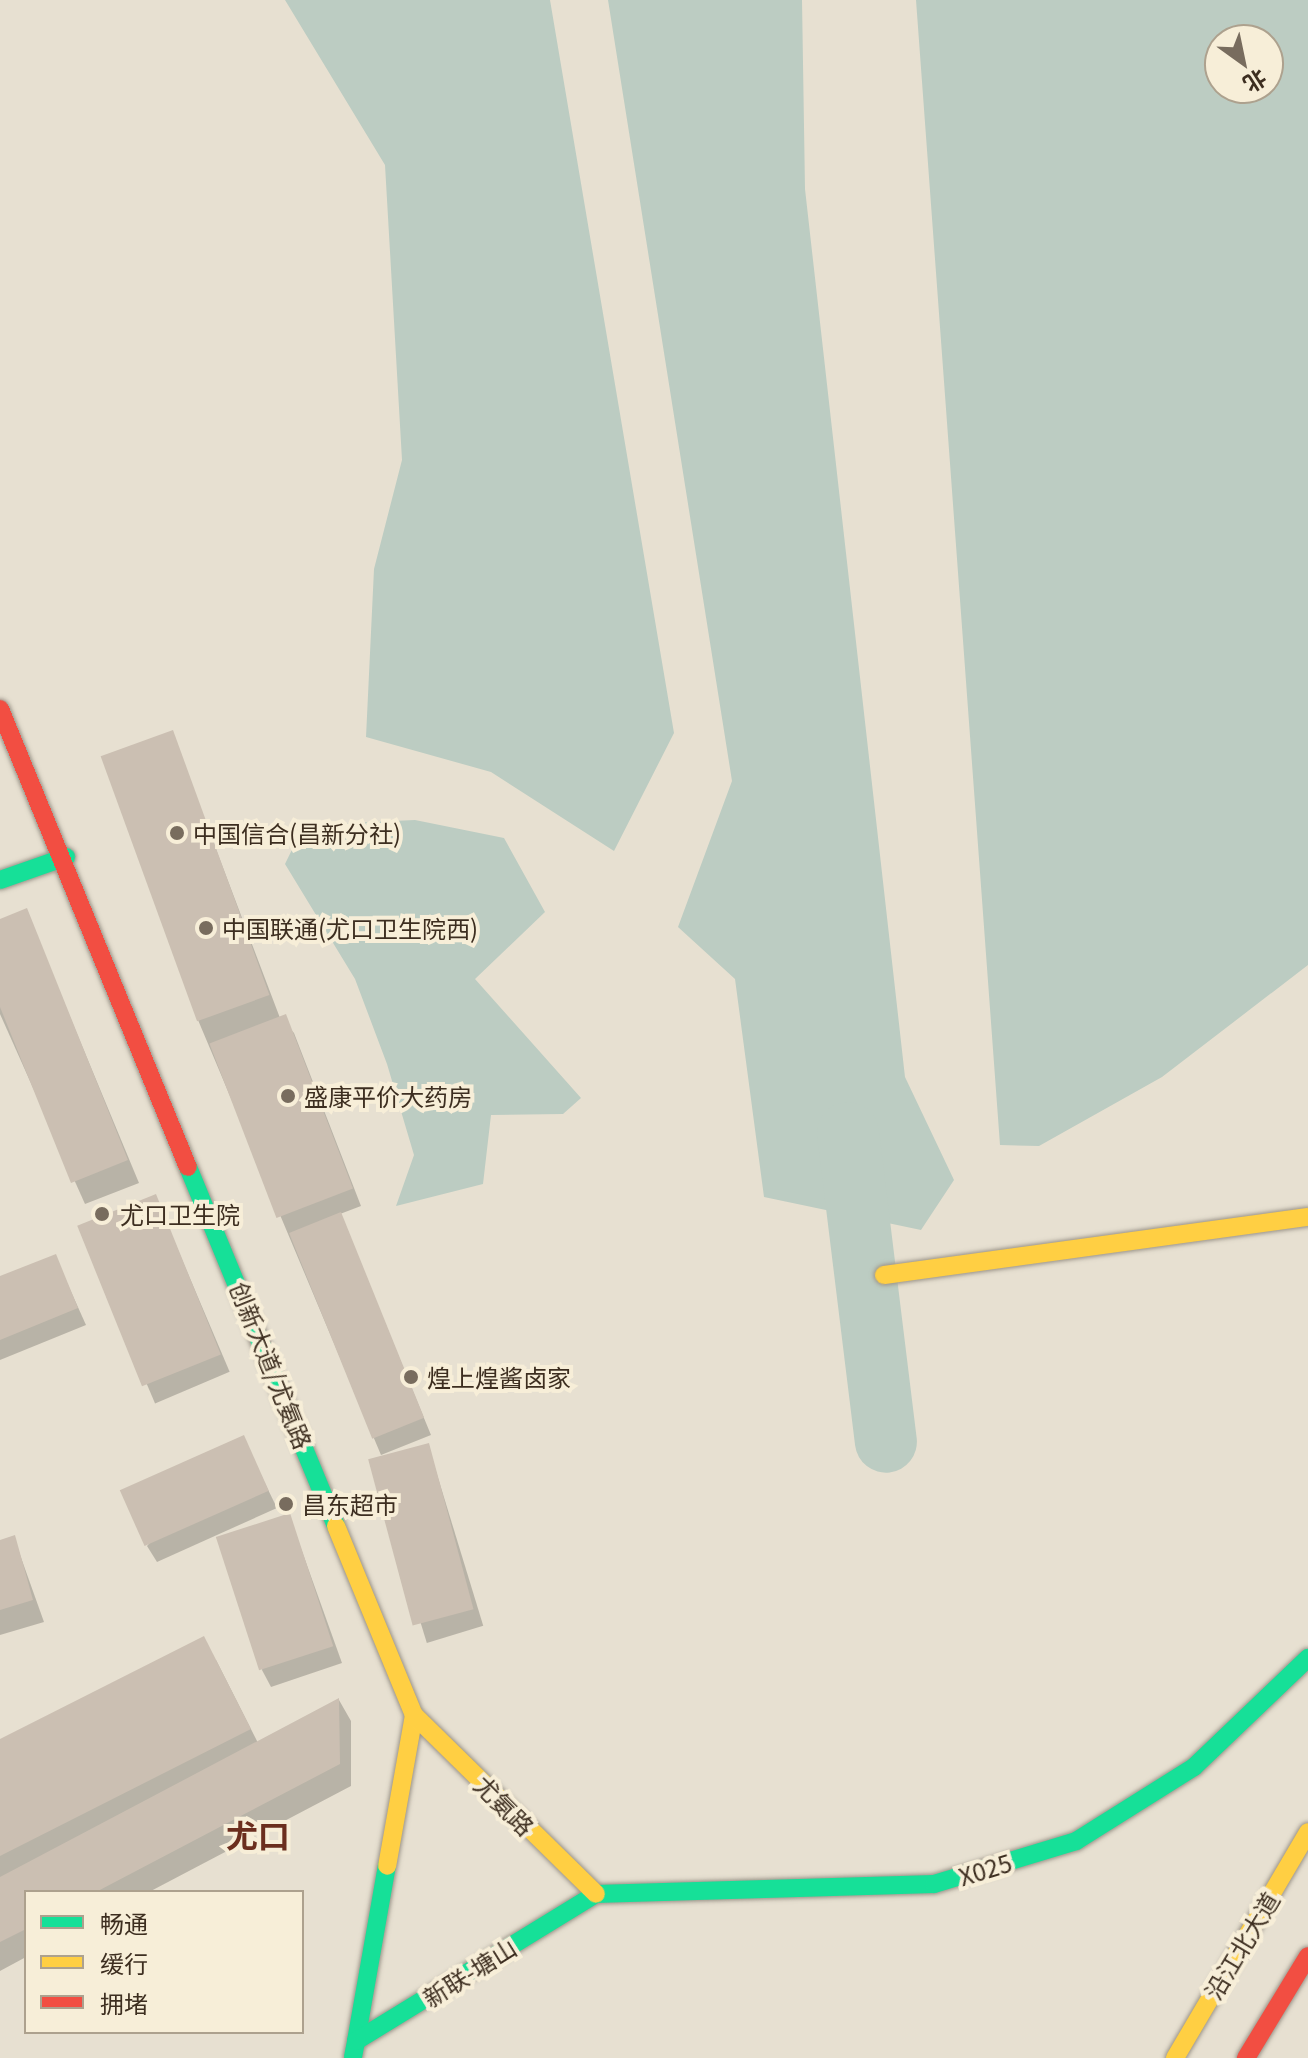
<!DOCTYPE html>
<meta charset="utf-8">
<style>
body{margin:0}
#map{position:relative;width:1308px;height:2058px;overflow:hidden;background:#e7e0d1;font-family:Georgia,"Noto Sans SC",serif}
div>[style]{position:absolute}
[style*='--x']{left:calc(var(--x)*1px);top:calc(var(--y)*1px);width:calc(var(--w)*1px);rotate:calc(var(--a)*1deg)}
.water>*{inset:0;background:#bcccc2}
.shadow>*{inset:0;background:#0003;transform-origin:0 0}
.river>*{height:62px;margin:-31px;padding:0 31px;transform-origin:31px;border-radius:31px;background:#bcccc2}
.building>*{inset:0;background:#cbbfb2;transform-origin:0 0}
.roads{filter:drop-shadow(0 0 2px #9c958a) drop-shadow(0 0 2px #9c958a)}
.fast>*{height:18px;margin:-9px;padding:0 9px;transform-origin:9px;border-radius:9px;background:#16e098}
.slow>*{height:18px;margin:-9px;padding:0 9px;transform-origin:9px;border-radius:9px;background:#ffcf43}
.jam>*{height:18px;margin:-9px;padding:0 9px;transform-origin:9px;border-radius:9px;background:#f24e42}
.dots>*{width:22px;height:22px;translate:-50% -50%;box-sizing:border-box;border:4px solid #f7eed8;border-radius:50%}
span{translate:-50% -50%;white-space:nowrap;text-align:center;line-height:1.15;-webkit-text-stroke:8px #f7eed8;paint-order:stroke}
.poi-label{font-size:24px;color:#3d2e20}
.left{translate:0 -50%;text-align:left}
.street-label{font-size:24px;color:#3d2e20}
.district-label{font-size:32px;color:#6b2e1e;font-weight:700}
.legend{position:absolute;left:24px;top:1890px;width:280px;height:144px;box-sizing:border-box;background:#f7eed8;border:2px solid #ada18e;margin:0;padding:10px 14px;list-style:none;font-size:24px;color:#3d2e20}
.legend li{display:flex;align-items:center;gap:16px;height:40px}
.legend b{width:40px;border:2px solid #ada18e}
.north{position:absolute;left:1204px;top:24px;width:80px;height:80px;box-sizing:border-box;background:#f7eed8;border:2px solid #ada18e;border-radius:50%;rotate:147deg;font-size:22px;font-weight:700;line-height:32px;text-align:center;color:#3d2e20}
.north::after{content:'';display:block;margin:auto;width:28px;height:36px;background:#786c5e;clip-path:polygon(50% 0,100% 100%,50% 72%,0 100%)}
</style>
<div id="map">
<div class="water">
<i style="clip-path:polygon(285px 0,550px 0,674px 733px,614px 851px,491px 772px,366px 737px,374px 569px,402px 460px,385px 165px)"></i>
<i style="clip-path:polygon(608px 0,802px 0,805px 189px,905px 1077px,954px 1180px,921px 1230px,764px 1197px,735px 979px,678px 927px,732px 781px)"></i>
<i style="clip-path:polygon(evenodd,916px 0,1308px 0,1308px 965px,1162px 1077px,1039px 1146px,1000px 1145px,916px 0,1268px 40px,1268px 88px,1220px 88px,1220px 40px,1268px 40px)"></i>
<i style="clip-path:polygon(415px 820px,504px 838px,545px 912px,475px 979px,581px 1098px,563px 1114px,491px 1115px,483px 1184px,396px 1206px,414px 1155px,387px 1064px,355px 979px,285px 864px,304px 825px)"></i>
</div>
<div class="shadow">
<i style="clip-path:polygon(172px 733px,280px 1018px,294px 1033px,361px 1206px,340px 1214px,431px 1435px,381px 1455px,198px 1020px)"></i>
<i style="clip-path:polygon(26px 911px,139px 1183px,85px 1204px,0 1014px,0 921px)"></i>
<i style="left:155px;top:1196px;width:191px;height:81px;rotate:67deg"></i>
<i style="clip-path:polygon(55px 1256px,86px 1325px,0 1360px,0 1278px)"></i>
<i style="clip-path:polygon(243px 1438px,277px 1508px,157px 1562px,147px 1546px)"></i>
<i style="left:428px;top:1445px;width:189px;height:59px;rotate:73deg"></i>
<i style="clip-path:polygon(289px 1515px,342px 1663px,271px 1687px,262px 1670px)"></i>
<i style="clip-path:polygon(14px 1538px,44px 1622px,0 1635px,0 1542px)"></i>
<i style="clip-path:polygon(216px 1660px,258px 1743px,339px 1700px,351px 1721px,351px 1786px,149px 1892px,26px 1892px,26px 1957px,0 1971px,0 1741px)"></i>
</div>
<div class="river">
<i style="--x:848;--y:1133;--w:311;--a:83"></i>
</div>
<div class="building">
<i style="left:173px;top:730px;width:282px;height:77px;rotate:70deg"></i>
<i style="clip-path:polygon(27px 908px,128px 1160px,71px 1183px,0 1007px,0 919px)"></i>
<i style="left:286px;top:1014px;width:187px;height:82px;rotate:69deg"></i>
<i style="left:156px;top:1194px;width:173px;height:85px;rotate:68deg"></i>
<i style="left:341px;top:1212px;width:222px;height:56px;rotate:68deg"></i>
<i style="clip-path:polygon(56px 1254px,78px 1308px,0 1340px,0 1276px)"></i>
<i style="left:244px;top:1435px;width:61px;height:136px;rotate:66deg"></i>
<i style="left:429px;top:1443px;width:172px;height:63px;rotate:75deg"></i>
<i style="left:290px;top:1513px;width:140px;height:78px;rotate:72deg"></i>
<i style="clip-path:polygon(15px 1535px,33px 1600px,0 1610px,0 1540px)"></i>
<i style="clip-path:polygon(204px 1636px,251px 1729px,0 1856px,0 1739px)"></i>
<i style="clip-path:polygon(339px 1698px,340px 1764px,96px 1892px,26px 1892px,26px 1929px,0 1942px,0 1877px)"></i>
</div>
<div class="roads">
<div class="fast">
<i style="--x:0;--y:880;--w:70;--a:-19.2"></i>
<i style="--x:188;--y:1167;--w:388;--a:67.6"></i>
<i style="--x:596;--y:1894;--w:338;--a:-1.7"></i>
<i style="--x:934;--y:1884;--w:148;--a:-16.8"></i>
<i style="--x:1076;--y:1841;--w:139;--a:-32.1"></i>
<i style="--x:1194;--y:1767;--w:158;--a:-43.7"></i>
<i style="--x:356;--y:2041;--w:178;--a:-80"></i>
<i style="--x:353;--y:2057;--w:16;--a:-79"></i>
<i style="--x:356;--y:2041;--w:281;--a:-31.5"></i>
</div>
<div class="slow">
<i style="--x:884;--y:1275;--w:428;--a:-7.8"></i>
<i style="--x:336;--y:1526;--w:204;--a:67.6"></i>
<i style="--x:414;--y:1715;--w:153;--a:100.1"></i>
<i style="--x:414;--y:1715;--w:255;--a:44.5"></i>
<i style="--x:1175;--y:2058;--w:262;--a:-59.5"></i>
</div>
<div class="jam">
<i style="--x:0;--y:709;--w:495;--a:67.7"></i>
<i style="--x:1246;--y:2058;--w:119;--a:-58.7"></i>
</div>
</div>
<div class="dots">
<i style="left:177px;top:833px;background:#786c5e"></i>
<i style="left:206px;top:928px;background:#786c5e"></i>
<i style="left:288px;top:1096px;background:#786c5e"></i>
<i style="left:102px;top:1214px;background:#786c5e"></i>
<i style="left:411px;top:1377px;background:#786c5e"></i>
<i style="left:286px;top:1504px;background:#786c5e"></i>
</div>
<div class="poi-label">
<span class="left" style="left:193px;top:833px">中国信合(昌新分社)</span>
<span class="left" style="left:222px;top:928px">中国联通(尤口卫生院西)</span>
<span class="left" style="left:304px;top:1096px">盛康平价大药房</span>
<span class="left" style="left:120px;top:1214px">尤口卫生院</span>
<span class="left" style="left:427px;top:1377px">煌上煌酱卤家</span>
<span class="left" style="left:302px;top:1504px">昌东超市</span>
</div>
<div class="street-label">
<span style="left:272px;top:1365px;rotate:68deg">创新大道/尤氨路</span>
<span style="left:505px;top:1805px;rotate:45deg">尤氨路</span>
<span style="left:985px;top:1869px;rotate:-17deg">X025</span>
<span style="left:1241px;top:1945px;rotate:-59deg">沿江北大道</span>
<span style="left:469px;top:1972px;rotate:-32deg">新联-塘山</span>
</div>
<div class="district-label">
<span style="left:258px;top:1834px">尤口</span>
</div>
<ul class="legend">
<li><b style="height:10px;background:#16e098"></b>畅通</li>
<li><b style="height:10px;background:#ffcf43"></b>缓行</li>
<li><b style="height:10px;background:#f24e42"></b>拥堵</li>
</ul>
<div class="north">北</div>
</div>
